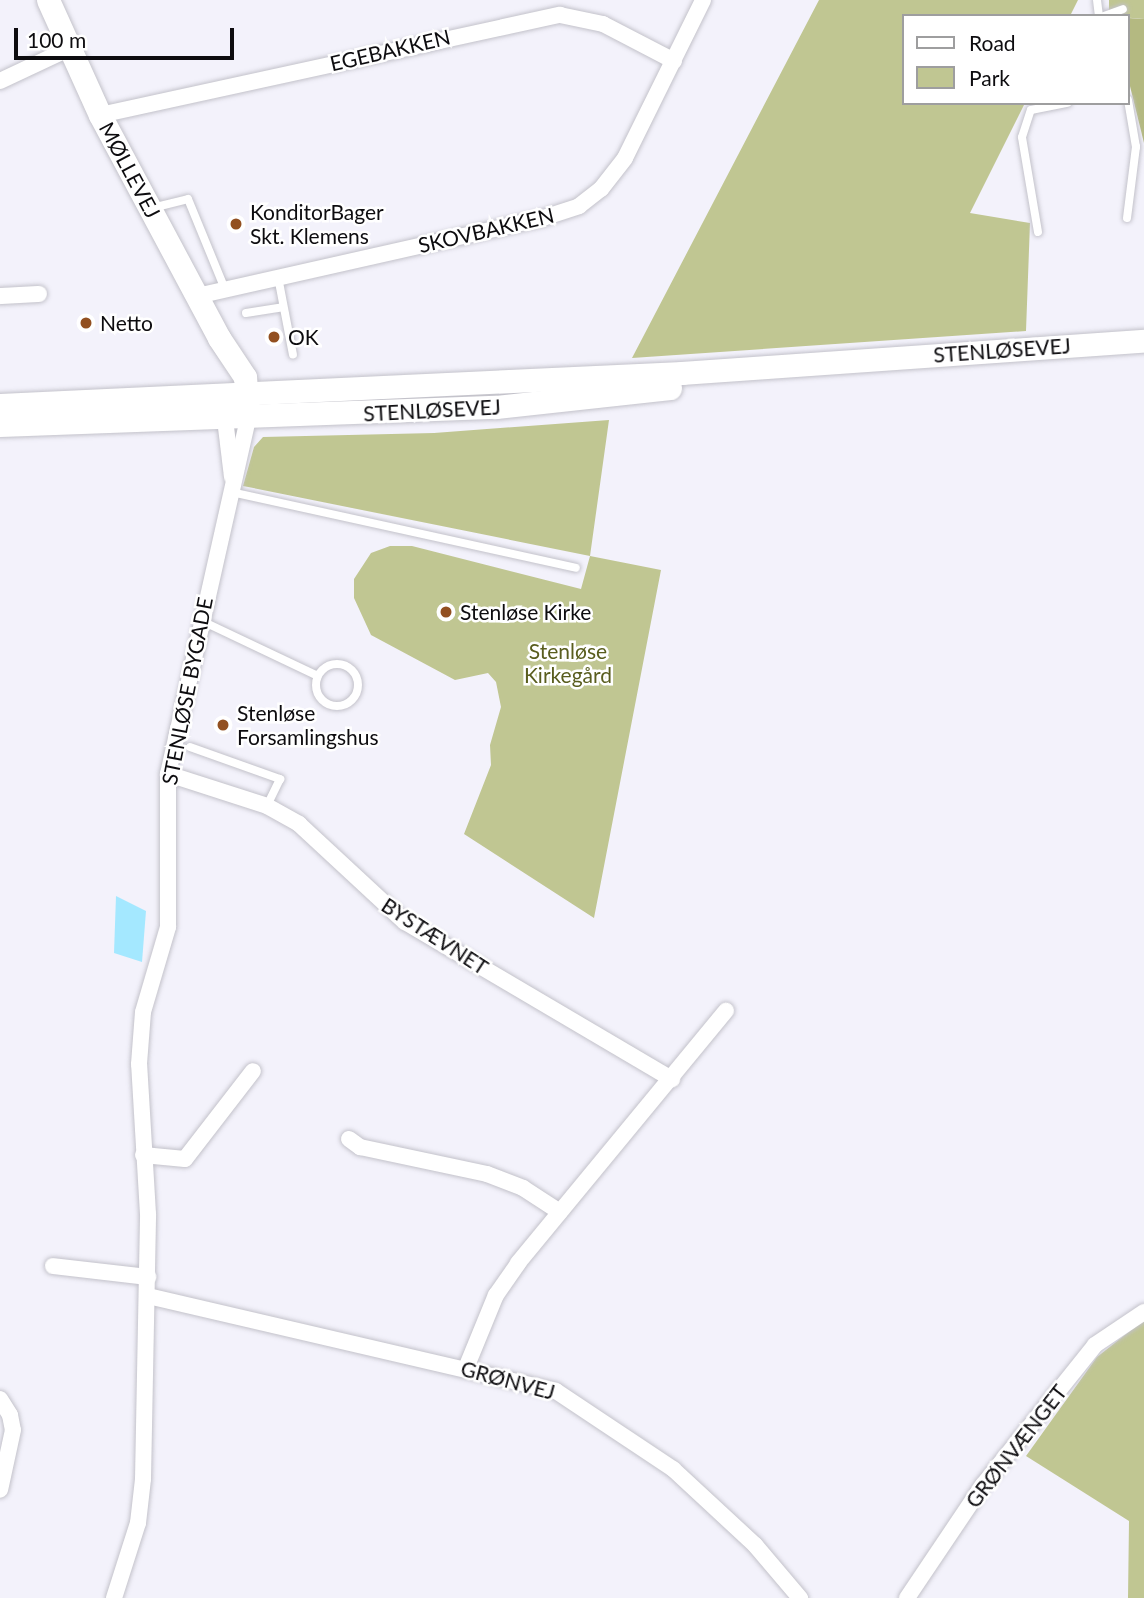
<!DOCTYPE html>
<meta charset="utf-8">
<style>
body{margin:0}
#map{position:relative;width:1144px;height:1598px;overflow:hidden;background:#f3f2fb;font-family:Lato,sans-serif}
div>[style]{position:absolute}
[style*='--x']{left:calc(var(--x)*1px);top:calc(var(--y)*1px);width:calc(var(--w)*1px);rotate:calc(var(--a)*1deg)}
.green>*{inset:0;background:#c0c692}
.forest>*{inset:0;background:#b4b981}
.water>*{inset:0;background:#a4e8ff}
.roads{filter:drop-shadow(0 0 2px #c3c2ca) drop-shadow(0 0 2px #c3c2ca)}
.lane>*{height:8px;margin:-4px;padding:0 4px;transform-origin:4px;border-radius:4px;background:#fff}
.lane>.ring{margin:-4px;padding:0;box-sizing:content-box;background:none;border:8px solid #fff;border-radius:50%}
.street>*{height:16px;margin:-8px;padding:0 8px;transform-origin:8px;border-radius:8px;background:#fff}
.secondary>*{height:23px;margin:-11.5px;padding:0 11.5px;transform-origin:11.5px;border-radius:11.5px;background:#fff}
.dots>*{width:19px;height:19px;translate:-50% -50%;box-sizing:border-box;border:4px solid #fff;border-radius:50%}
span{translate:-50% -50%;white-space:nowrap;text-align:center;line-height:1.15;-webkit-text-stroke:5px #fff;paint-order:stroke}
.street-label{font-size:21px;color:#0d0c0f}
.poi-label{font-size:21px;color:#0d0c0f}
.left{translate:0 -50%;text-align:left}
.park-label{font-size:21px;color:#595d1e}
.legend{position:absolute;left:902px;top:14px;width:228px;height:91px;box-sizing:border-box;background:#fff;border:2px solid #9e9e9f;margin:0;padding:9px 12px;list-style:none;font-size:21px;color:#0d0c0f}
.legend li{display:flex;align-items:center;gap:14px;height:35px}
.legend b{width:35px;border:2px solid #9e9e9f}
.scale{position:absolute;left:14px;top:28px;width:220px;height:32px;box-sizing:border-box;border:4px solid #0d0c0f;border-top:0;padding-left:9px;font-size:21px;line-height:24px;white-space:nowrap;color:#0d0c0f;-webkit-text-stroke:5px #fff;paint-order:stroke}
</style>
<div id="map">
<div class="green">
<i style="clip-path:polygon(819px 0,1078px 0,1070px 16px,904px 16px,904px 103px,1025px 103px,970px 213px,1030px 223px,1026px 331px,632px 358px)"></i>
<i style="clip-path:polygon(1109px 0,1144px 0,1144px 19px,1109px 16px)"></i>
<i style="clip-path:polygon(609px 420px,590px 556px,661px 570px,594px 918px,464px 834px,491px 765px,490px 745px,501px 707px,496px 682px,488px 673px,455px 680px,371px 635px,354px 598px,354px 579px,371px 553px,390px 546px,412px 546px,581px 589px,590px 556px,243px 486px,254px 447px,263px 437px,434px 433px)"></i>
<i style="clip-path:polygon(1144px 1320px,1144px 1598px,1128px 1598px,1129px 1521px,1026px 1456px,1097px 1357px)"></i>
</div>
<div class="forest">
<i style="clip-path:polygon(1128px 18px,1144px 19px,1144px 143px,1128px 78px)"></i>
</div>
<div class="water">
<i style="clip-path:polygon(116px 896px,146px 911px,142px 962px,114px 953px)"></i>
</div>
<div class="roads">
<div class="lane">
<i style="--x:1097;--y:0;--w:16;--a:83"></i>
<i style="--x:1104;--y:16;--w:20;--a:-20"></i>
<i style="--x:152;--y:208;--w:37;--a:-14"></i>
<i style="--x:188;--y:199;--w:97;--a:67.7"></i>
<i style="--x:1127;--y:218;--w:72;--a:-82.8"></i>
<i style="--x:1136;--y:147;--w:48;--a:-99.7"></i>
<i style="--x:1038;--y:232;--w:96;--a:-99.6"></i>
<i style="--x:1022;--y:137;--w:28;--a:-72"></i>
<i style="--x:1031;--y:110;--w:37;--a:-11"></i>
<i style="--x:278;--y:277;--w:79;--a:79.1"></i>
<i style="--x:246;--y:313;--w:37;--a:-9"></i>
<i style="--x:231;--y:492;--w:353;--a:12.4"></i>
<i style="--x:202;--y:621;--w:128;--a:25.4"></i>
<i class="ring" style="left:316px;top:664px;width:34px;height:34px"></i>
<i style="--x:190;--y:747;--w:96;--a:19.6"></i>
<i style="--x:280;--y:779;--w:30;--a:116"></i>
</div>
<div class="street">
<i style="--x:0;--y:81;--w:77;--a:-25.2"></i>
<i style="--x:100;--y:115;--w:471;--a:-12.3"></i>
<i style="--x:560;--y:15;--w:44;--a:11.8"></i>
<i style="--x:603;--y:24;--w:80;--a:27.5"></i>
<i style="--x:0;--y:296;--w:39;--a:-3"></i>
<i style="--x:197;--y:296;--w:355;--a:-12.7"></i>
<i style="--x:543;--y:218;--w:38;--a:-18"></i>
<i style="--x:579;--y:206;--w:28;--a:-38"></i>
<i style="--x:601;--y:189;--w:39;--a:-52"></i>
<i style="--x:625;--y:158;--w:176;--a:-63.7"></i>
<i style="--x:225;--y:419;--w:58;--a:83.1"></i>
<i style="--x:168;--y:774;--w:104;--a:17.9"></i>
<i style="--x:267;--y:806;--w:37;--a:29"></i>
<i style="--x:299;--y:824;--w:144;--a:42.8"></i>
<i style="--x:405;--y:922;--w:310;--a:30.5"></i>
<i style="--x:349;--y:1139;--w:14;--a:36"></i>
<i style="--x:360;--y:1147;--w:130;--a:12"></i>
<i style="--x:487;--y:1174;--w:39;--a:21"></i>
<i style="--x:523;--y:1188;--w:44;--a:33"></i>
<i style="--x:143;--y:1155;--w:42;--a:5.4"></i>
<i style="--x:185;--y:1159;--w:111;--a:-52.3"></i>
<i style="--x:53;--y:1266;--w:96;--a:6.6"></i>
<i style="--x:148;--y:1296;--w:419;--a:13.1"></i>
<i style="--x:556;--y:1391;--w:141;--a:33.7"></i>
<i style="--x:673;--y:1469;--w:112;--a:42.8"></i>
<i style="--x:755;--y:1545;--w:70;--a:49.7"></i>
<i style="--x:466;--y:1368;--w:79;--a:-67.7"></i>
<i style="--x:496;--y:1295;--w:39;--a:-55"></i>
<i style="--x:518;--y:1263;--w:327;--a:-50.5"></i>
<i style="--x:0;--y:1399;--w:19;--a:58"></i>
<i style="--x:10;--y:1415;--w:15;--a:79"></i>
<i style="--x:13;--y:1430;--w:61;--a:102.2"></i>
<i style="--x:114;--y:1598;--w:79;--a:-72.3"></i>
<i style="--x:138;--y:1523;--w:44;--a:-83.5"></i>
<i style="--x:143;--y:1479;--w:265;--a:-88.9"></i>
<i style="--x:148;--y:1214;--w:150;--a:-93.4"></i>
<i style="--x:139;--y:1064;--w:52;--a:-85.6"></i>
<i style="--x:143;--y:1012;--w:89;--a:-73.6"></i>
<i style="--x:168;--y:927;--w:153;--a:-90"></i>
<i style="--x:168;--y:774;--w:364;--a:-77.3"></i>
<i style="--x:907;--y:1598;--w:136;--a:-56.1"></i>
<i style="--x:983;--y:1485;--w:179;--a:-51.3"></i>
<i style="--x:1095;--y:1345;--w:59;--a:-34"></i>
</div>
<div class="secondary">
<i style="--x:48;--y:0;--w:126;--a:65.7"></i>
<i style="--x:100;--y:115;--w:253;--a:61.9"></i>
<i style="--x:219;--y:338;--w:47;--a:56.3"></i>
<i style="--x:245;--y:377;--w:32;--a:85"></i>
<i style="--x:0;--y:405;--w:683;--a:-2.69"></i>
<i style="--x:682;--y:373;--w:463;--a:-4"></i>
<i style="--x:0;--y:425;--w:496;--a:-2.1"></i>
<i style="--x:496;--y:407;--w:175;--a:-6.2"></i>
</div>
</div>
<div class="dots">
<i style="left:236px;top:224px;background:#924f20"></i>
<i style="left:86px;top:323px;background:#924f20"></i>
<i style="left:274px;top:337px;background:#924f20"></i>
<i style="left:446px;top:612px;background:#924f20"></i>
<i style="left:223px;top:725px;background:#924f20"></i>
</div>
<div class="street-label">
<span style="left:390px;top:50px;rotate:-13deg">EGEBAKKEN</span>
<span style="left:130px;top:170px;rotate:62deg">MØLLEVEJ</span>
<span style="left:486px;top:230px;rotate:-13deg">SKOVBAKKEN</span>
<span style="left:1002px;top:350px;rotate:-4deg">STENLØSEVEJ</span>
<span style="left:432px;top:410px;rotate:-3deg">STENLØSEVEJ</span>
<span style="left:187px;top:691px;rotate:-79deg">STENLØSE BYGADE</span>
<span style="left:435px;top:936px;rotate:33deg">BYSTÆVNET</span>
<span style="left:508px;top:1380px;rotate:15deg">GRØNVEJ</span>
<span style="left:1016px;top:1446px;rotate:-52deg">GRØNVÆNGET</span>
</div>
<div class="poi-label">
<span class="left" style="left:250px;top:224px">KonditorBager<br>Skt. Klemens</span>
<span class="left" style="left:100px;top:323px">Netto</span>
<span class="left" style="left:288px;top:337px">OK</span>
<span class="left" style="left:460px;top:612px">Stenløse Kirke</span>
<span class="left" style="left:237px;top:725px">Stenløse<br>Forsamlingshus</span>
</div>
<div class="park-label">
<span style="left:568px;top:663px">Stenløse<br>Kirkegård</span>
</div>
<ul class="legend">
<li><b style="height:9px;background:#fff"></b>Road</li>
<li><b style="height:19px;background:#c0c692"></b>Park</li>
</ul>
<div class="scale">100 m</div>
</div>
